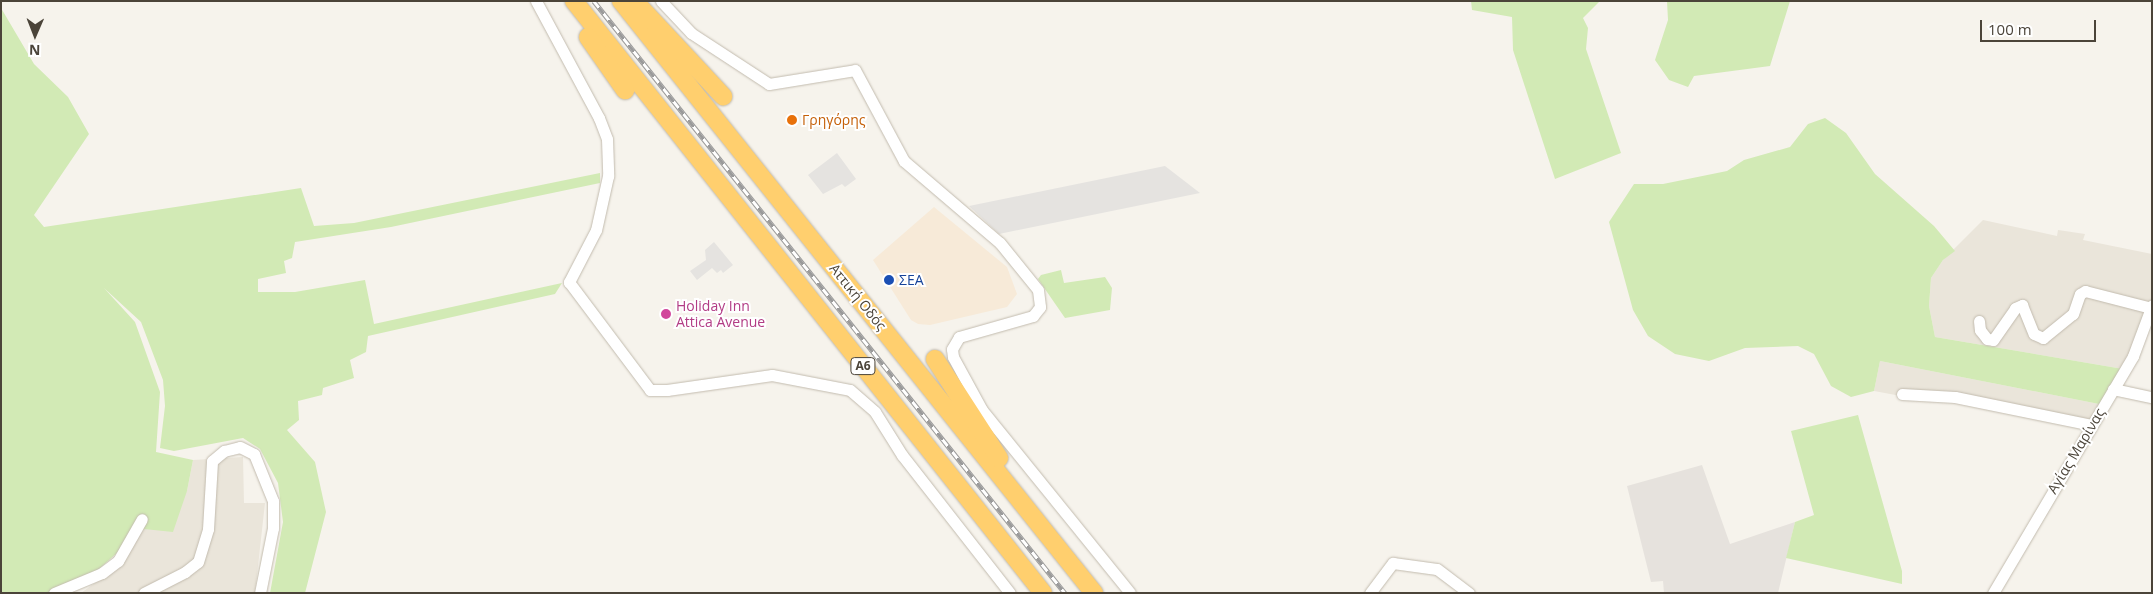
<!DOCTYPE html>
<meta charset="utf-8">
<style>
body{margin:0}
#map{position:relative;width:2153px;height:594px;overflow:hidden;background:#f6f3ec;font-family:"Open Sans",sans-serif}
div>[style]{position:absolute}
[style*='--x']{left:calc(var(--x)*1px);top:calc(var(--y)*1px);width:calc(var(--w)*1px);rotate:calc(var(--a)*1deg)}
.residential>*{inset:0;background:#eae5da}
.commercial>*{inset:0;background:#f7ead8}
.industrial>*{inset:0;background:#e6e2dd}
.green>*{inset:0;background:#d2eab5}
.parking>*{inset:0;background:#e5e3e0}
.roads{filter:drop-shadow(0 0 1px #c2bbae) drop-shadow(0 0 1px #c2bbae)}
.minor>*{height:11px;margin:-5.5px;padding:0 5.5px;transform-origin:5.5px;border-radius:5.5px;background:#fff}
.highway>*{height:18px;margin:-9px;padding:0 9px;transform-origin:9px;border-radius:9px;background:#ffcf6e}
.rail>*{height:4.5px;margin-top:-2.25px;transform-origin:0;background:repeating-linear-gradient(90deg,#fff 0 8px,#9a9a9a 0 16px);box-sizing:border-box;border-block:1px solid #9a9a9a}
.dots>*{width:14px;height:14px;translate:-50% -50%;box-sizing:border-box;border:2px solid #fff;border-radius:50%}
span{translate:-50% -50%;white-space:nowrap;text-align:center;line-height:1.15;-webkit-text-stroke:4px #fff;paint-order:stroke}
.shield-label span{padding:1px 4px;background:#fff;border:1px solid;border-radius:4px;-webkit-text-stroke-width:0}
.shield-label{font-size:12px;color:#4b4439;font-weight:700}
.food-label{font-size:14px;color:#c56008}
.left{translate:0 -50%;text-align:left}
.transit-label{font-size:14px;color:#164399}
.street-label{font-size:14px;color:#4b4439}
.hotel-label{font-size:14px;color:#b23c85}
.frame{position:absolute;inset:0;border:2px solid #4b4439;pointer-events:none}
.north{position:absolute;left:10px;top:10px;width:50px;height:50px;-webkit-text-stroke:4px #fff;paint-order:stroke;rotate:181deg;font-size:14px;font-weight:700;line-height:20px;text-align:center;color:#4b4439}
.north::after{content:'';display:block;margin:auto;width:18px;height:22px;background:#4b4439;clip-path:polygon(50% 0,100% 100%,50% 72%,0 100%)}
.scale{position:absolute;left:1980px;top:20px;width:116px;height:22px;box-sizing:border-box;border:2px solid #4b4439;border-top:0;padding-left:6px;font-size:15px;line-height:18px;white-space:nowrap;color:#4b4439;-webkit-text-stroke:4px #fff;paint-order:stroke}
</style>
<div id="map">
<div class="residential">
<i style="clip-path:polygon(1983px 220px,2057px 236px,2058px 230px,2085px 234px,2083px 240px,2152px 254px,2152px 301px,2123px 369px,1935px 337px,1929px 306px,1931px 278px,1943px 260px)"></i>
<i style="clip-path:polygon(1880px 361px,2099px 404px,2089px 421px,1931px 392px,1928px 401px,1874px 391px)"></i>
<i style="clip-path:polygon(243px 457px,244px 503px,265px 503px,255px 593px,81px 593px,121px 564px,144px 529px,187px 491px,193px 460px)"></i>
</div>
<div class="commercial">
<i style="clip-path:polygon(934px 207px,1007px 267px,1017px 294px,1007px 307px,930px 325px,918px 324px,911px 320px,873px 260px)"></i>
</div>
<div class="industrial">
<i style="clip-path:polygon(1702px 465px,1730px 544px,1795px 522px,1778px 593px,1664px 593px,1663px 581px,1651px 582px,1627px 486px)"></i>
</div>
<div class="green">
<i style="clip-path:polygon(1471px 1px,1600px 1px,1583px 18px,1588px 28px,1586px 49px,1621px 153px,1555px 179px,1513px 50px,1512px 17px,1472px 10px)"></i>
<i style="clip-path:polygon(1667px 1px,1790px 1px,1770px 66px,1694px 76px,1688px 87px,1669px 80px,1655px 60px,1668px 20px)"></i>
<i style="clip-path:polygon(1px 8px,34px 64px,68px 97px,89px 134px,34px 215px,44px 227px,301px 188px,314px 226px,354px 223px,600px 173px,600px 183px,391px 227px,295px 242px,292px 258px,284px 261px,286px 273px,258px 279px,258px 292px,295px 292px,365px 280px,374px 324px,562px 283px,555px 294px,368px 336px,366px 352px,350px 360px,354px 378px,323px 388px,322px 395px,298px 401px,299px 420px,287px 430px,315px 462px,326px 512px,305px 593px,270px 593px,283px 522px,278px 483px,260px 449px,243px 438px,174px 451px,160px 448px,165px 406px,163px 380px,141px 322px,104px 288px,135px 322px,160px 392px,156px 452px,193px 460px,187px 491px,173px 532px,144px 529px,72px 593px,1px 593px)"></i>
<i style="clip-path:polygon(1825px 118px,1846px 133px,1875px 174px,1934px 226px,1955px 251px,1943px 260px,1931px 278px,1929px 306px,1935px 337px,2123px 369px,2099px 404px,1880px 361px,1874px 391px,1851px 397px,1831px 386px,1814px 354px,1798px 346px,1745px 348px,1709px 361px,1675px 354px,1648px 336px,1633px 310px,1609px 222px,1634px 184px,1663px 184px,1727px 171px,1744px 160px,1790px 147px,1808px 124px)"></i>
<i style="clip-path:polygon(1061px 270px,1064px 283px,1105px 277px,1112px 288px,1110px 310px,1065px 318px,1038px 279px,1041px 275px)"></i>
<i style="clip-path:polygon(1858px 415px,1902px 571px,1902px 584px,1786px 558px,1795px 522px,1814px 515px,1791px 431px)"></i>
</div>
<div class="parking">
<i style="clip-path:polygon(837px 153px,856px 179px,845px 187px,842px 184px,823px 194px,808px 175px)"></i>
<i style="clip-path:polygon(1165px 166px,1200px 193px,999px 234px,969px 206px)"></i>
<i style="clip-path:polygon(714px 242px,733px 265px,723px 273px,721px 270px,717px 273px,712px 268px,697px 280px,690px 271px,706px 260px,705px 250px)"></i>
</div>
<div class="roads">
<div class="minor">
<i style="--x:536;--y:1;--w:133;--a:61.7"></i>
<i style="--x:599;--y:118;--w:22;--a:69"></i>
<i style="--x:607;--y:139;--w:37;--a:88"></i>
<i style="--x:608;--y:176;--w:55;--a:102.5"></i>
<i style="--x:596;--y:230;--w:59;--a:117.4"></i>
<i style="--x:569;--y:282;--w:135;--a:53.1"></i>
<i style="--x:650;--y:390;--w:17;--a:0"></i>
<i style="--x:667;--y:390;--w:106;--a:-8.1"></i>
<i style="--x:772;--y:375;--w:79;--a:10.9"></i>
<i style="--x:850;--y:390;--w:33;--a:41"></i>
<i style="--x:875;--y:412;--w:51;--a:57.9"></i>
<i style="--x:902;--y:455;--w:175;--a:52"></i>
<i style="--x:661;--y:1;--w:44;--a:46.8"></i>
<i style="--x:691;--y:33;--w:93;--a:33.2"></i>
<i style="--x:769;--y:84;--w:87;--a:-9.2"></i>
<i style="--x:855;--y:70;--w:103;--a:61.7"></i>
<i style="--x:904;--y:161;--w:126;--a:40.5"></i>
<i style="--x:1000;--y:243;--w:60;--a:51"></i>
<i style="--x:1038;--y:290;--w:17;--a:83"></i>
<i style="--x:1040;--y:307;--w:11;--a:128"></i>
<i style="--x:1033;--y:316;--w:77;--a:164.2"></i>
<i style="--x:959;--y:337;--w:14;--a:120"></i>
<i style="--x:952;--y:349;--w:8;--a:83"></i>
<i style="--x:953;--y:357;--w:60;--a:61.3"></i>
<i style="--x:982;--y:410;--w:235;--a:51"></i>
<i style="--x:1979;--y:321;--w:9;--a:84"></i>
<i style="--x:1980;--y:330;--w:11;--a:52"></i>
<i style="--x:1987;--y:339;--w:6;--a:9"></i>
<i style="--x:1993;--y:340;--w:39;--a:-55"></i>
<i style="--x:2015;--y:308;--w:8;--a:-23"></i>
<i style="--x:2022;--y:305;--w:31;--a:68"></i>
<i style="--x:2034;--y:334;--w:10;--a:24"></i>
<i style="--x:2043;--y:338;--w:38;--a:-39"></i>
<i style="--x:2073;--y:314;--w:21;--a:-71"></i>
<i style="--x:2080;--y:294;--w:6;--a:-31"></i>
<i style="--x:2085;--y:291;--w:68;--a:14.4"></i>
<i style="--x:2113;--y:389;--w:40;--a:12"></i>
<i style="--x:1902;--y:394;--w:53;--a:3.2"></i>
<i style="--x:1955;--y:397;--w:139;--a:11.6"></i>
<i style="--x:54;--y:593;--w:52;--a:-22.6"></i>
<i style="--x:102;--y:573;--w:20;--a:-37"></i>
<i style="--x:118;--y:561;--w:48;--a:-60.3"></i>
<i style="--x:144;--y:593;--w:46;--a:-27.1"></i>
<i style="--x:185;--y:572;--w:16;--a:-38"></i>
<i style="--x:198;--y:562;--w:34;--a:-73"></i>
<i style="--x:208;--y:529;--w:68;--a:-86.6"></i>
<i style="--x:212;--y:461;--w:16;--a:-40"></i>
<i style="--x:224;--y:451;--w:16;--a:-14"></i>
<i style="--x:240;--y:447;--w:16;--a:27"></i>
<i style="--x:254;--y:454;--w:51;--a:68"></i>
<i style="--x:273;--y:501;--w:27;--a:90"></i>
<i style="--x:273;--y:528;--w:66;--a:101.3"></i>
<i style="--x:1370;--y:593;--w:38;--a:-53"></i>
<i style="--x:1393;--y:563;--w:44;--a:7.8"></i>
<i style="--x:1437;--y:569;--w:40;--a:37"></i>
<i style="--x:1993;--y:593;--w:275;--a:-59.4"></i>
<i style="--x:2133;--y:356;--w:54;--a:-69.6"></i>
</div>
<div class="highway">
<i style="--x:574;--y:1;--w:755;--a:51.61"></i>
<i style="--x:621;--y:1;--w:758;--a:51.38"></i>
<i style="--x:638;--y:5;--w:125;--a:47"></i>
<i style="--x:588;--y:37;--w:65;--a:55.1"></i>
<i style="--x:935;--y:359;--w:118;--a:57.1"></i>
</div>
</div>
<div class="rail">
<i style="--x:594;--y:1;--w:757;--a:51.49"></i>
</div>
<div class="dots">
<i style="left:792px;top:120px;background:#e8710a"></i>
<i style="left:889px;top:280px;background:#1a4fb4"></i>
<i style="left:666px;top:314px;background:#d1479c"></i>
</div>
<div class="shield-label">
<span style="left:863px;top:366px">Α6</span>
</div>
<div class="food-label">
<span class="left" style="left:802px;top:120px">Γρηγόρης</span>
</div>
<div class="transit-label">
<span class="left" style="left:899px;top:280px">ΣΕΑ</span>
</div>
<div class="street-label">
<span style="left:858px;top:297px;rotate:51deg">Αττική Οδός</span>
<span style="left:2076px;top:451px;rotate:-59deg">Αγίας Μαρίνας</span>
</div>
<div class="hotel-label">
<span class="left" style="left:676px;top:314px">Holiday Inn<br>Attica Avenue</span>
</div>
<div class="frame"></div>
<div class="north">N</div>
<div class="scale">100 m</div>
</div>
